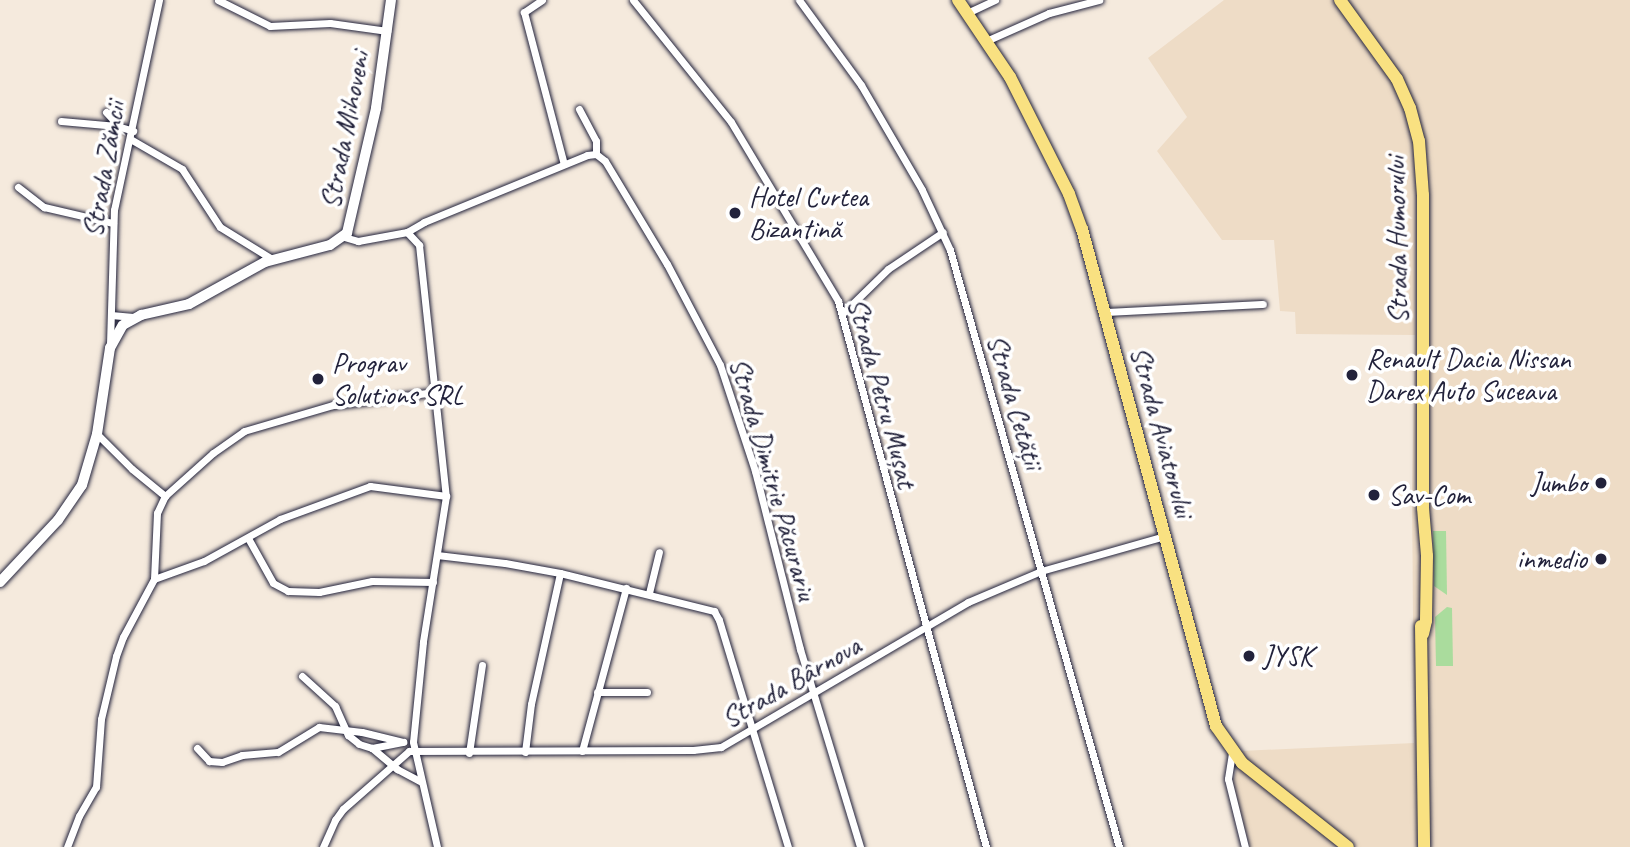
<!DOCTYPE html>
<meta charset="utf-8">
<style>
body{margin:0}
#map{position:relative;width:1630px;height:847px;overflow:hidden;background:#f5eadd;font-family:Caveat,sans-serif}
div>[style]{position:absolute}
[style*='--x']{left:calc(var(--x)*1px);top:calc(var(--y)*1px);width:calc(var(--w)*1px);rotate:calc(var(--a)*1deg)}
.built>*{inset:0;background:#eedcc6}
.green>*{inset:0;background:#aadc9d}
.roads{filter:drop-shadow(0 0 2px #22223b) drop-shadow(0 0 2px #22223b)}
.minor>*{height:7px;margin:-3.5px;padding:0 3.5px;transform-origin:3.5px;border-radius:3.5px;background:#fff}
.secondary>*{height:10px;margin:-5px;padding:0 5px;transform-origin:5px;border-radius:5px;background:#fff}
.primary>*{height:12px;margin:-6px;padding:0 6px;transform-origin:6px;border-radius:6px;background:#f9e181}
.dots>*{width:19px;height:19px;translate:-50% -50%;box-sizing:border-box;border:4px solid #fff;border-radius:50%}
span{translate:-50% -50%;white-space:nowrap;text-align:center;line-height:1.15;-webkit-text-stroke:7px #fff;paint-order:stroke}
.street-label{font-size:28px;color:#22223b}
.poi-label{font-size:28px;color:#22223b}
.left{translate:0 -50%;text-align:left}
.right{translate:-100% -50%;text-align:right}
</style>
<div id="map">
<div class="built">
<i style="clip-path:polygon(1224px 0,1630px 0,1630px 847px,1250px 847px,1233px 783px,1241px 751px,1414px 743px,1412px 493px,1415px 335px,1296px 334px,1295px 312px,1280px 311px,1274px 240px,1222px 240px,1157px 151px,1187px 117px,1148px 58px)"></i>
</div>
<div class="green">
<i style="clip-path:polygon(1433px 531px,1446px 531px,1447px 595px,1434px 586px)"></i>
<i style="clip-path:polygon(1447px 607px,1452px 608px,1453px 666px,1436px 666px,1435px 617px)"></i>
</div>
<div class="roads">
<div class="minor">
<i style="--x:218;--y:0;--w:58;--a:26.6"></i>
<i style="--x:270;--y:26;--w:60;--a:-2.9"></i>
<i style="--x:330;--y:23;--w:58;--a:8"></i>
<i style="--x:542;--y:0;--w:22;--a:146"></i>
<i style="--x:524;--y:12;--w:157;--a:75.3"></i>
<i style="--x:633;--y:0;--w:156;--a:51.2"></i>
<i style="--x:731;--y:122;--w:209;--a:59.1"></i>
<i style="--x:838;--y:301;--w:566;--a:74.83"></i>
<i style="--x:799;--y:0;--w:105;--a:53.9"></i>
<i style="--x:861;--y:85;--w:121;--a:59.8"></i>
<i style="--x:922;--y:190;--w:66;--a:65"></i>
<i style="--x:950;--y:250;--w:620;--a:74.19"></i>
<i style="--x:967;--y:13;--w:31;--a:-25"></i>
<i style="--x:986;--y:41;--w:69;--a:-24"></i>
<i style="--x:1049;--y:13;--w:52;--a:-14.6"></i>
<i style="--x:579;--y:109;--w:36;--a:62"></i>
<i style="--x:596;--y:141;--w:13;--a:90"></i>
<i style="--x:106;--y:112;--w:21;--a:47"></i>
<i style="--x:61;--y:121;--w:56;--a:5.1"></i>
<i style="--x:117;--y:126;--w:17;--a:17"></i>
<i style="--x:132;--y:140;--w:58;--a:30.1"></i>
<i style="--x:182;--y:169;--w:69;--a:56.8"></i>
<i style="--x:220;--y:227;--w:61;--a:31.6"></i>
<i style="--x:596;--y:154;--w:11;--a:38"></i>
<i style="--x:605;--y:161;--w:120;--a:59"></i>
<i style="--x:667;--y:264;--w:114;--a:62.3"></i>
<i style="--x:720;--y:365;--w:112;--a:71.7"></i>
<i style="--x:755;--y:471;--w:184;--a:75.8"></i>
<i style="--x:800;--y:649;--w:207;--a:73.1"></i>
<i style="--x:18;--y:187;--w:33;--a:38"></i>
<i style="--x:44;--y:207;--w:71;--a:13.1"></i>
<i style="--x:407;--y:232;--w:18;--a:47"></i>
<i style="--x:419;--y:245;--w:252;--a:83.9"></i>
<i style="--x:446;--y:496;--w:148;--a:99"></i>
<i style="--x:423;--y:642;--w:100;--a:95.7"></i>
<i style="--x:413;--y:742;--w:108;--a:77.1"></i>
<i style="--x:344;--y:237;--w:15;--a:16"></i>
<i style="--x:358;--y:241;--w:50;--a:-10.4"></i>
<i style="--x:407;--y:232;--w:20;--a:-30"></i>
<i style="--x:424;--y:222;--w:176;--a:-22.3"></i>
<i style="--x:587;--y:155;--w:9;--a:-6"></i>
<i style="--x:1105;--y:312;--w:158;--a:-2.9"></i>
<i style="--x:843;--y:313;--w:63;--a:-44.4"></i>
<i style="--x:888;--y:269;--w:66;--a:-33.9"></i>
<i style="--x:111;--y:315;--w:25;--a:5"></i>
<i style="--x:110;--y:344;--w:134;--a:-88.3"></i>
<i style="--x:114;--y:210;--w:215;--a:-77.9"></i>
<i style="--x:97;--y:434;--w:49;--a:45"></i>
<i style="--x:132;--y:469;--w:43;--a:39.3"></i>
<i style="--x:248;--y:538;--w:51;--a:60.9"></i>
<i style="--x:273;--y:583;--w:17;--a:28"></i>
<i style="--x:288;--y:591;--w:31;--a:2"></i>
<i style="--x:319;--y:592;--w:54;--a:-11.7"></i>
<i style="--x:372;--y:581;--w:61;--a:0.9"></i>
<i style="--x:437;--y:555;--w:68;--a:6.7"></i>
<i style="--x:505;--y:563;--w:56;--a:10.3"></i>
<i style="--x:560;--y:573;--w:159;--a:13.9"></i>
<i style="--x:714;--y:611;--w:10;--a:61"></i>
<i style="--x:719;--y:620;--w:237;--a:73.1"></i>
<i style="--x:154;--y:579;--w:53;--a:-19.8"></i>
<i style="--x:204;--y:561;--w:87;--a:-28.9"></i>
<i style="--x:280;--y:519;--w:96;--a:-20.1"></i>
<i style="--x:370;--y:486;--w:77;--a:7.5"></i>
<i style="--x:649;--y:593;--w:42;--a:-76.3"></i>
<i style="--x:302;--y:676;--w:45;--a:42.3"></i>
<i style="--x:335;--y:706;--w:32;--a:66"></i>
<i style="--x:348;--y:735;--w:14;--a:39"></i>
<i style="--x:359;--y:744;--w:14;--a:17"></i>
<i style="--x:372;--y:748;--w:32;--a:-11"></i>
<i style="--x:597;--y:692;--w:50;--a:0"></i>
<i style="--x:197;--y:748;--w:18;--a:47"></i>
<i style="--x:209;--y:761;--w:13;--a:4"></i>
<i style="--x:222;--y:762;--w:21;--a:-19"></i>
<i style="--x:242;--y:755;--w:36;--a:-5"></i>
<i style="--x:278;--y:752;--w:48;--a:-31.4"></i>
<i style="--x:319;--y:727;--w:43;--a:6.6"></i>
<i style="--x:362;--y:732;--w:42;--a:13.7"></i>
<i style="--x:372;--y:748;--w:33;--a:40"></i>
<i style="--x:397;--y:769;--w:27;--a:28"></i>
<i style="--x:582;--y:751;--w:169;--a:-74.9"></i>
<i style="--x:525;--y:752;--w:48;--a:-82.9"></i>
<i style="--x:531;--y:704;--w:134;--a:-77.5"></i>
<i style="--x:469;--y:753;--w:89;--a:-81.6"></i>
<i style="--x:1232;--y:753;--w:26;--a:99"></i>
<i style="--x:1228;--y:779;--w:70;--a:76"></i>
<i style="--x:67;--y:847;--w:33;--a:-69"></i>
<i style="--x:79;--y:816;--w:34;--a:-60"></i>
<i style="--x:96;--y:787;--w:68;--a:-85.8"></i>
<i style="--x:101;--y:719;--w:65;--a:-76.6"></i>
<i style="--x:116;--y:656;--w:20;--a:-70"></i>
<i style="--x:123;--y:637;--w:66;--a:-61.9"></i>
<i style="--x:154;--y:579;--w:66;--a:-87.4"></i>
<i style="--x:157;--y:513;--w:19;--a:-65"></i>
<i style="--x:165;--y:496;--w:64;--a:-41.9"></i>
<i style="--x:213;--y:453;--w:38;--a:-35"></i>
<i style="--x:244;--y:431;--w:93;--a:-16.3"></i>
<i style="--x:333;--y:405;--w:103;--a:-7.3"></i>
<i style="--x:323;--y:847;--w:30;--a:-66"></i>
<i style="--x:335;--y:820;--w:14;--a:-54"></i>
<i style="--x:343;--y:809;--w:88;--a:-41.3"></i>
<i style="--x:409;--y:751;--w:284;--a:-0.2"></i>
<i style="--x:693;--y:750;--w:28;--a:-6"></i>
<i style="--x:721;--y:747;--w:286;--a:-30.4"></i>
<i style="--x:968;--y:602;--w:79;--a:-23"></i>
<i style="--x:1041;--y:571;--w:129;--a:-15.8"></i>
</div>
<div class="secondary">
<i style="--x:0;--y:582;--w:85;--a:-46.9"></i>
<i style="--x:58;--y:520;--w:42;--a:-55.6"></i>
<i style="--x:82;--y:485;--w:53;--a:-73.6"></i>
<i style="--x:97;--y:434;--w:87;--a:-81.4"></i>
<i style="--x:110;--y:348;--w:26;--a:-61"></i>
<i style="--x:123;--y:325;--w:21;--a:-29"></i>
<i style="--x:141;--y:315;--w:49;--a:-12.9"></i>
<i style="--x:189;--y:304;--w:87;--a:-28.9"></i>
<i style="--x:265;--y:262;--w:67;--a:-14.7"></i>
<i style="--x:330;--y:245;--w:21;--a:-35"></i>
<i style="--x:347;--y:233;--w:128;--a:-76.9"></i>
<i style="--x:376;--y:108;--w:109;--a:-82.1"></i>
</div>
<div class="primary">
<i style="--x:958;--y:0;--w:93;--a:56"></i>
<i style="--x:1010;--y:77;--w:131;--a:63.2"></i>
<i style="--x:1069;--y:194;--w:37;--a:70"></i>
<i style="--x:1082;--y:229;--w:515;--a:74.91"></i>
<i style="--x:1216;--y:726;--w:45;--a:54.9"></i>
<i style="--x:1242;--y:763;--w:135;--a:38.4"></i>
<i style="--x:1340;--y:0;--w:97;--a:54.2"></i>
<i style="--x:1397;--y:79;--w:32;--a:66"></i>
<i style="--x:1410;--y:108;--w:34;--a:75"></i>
<i style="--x:1419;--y:141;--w:54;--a:85.8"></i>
<i style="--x:1423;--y:195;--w:313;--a:90"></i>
<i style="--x:1423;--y:508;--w:48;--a:85.2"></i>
<i style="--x:1427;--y:556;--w:65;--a:90.9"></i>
<i style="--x:1426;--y:621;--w:13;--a:103"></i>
<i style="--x:1421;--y:626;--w:221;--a:89.2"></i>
</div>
</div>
<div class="dots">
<i style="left:735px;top:213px;background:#22223b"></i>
<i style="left:1352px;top:375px;background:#22223b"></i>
<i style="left:318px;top:379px;background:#22223b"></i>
<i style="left:1601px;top:483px;background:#22223b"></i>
<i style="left:1374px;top:495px;background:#22223b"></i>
<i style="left:1601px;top:559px;background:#22223b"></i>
<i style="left:1249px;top:656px;background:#22223b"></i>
</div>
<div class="street-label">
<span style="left:345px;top:130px;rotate:-79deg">Strada Mihoveni</span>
<span style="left:104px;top:169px;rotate:-80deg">Strada Zămcii</span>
<span style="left:1397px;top:240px;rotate:-91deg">Strada Humorului</span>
<span style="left:882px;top:393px;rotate:75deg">Strada Petru Mușat</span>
<span style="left:1015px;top:402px;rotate:74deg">Strada Cetății</span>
<span style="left:1162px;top:432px;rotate:75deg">Strada Aviatorului</span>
<span style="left:773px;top:479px;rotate:74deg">Strada Dimitrie Păcurariu</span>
<span style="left:791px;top:682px;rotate:-30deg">Strada Bârnova</span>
</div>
<div class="poi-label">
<span class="left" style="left:749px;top:213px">Hotel Curtea<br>Bizantină</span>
<span class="left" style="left:1366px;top:375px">Renault Dacia Nissan<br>Darex Auto Suceava</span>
<span class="left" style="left:332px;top:379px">Prograv<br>Solutions SRL</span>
<span class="right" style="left:1587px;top:483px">Jumbo</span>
<span class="left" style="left:1388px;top:495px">Sav-Com</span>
<span class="right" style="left:1587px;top:559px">inmedio</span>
<span class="left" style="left:1263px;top:656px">JYSK</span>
</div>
</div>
